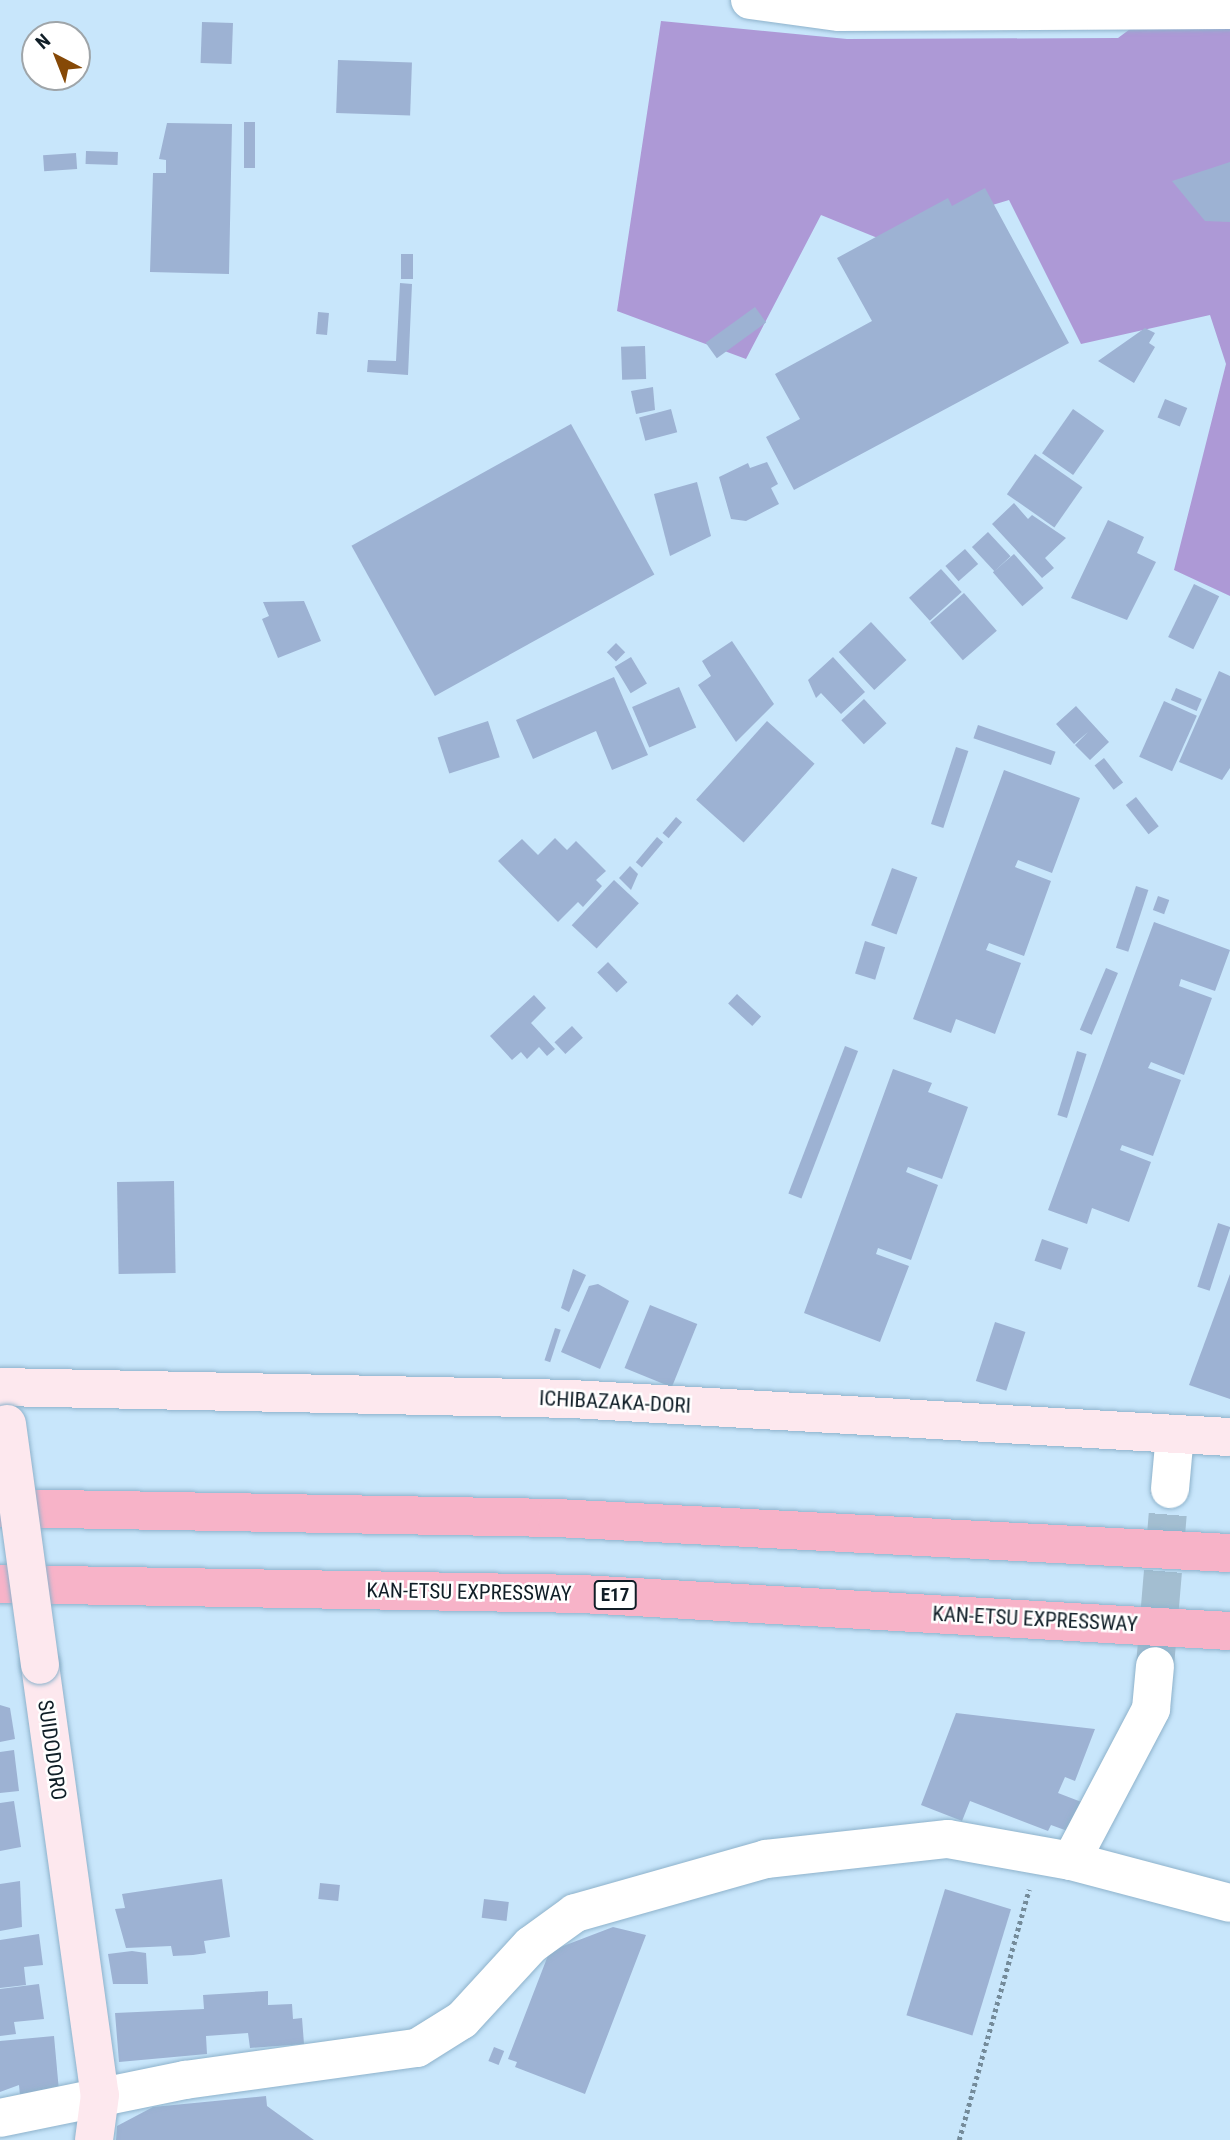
<!DOCTYPE html>
<style>
body{margin:0}
#map{position:relative;width:1230px;height:2140px;overflow:hidden;background:#c8e6fb;font-family:"Roboto Condensed",sans-serif}
div>[style]{position:absolute}
[style*='--x']{left:calc(var(--x)*1px);top:calc(var(--y)*1px);width:calc(var(--w)*1px);rotate:calc(var(--a)*1deg)}
.forest>*{inset:0;background:#ad99d6}
.building>*{inset:0;background:#9db2d3;transform-origin:0 0}
.street-tunnel>*{height:38px;margin-top:-19px;transform-origin:0;background:repeating-linear-gradient(90deg,#a3bed1 0 38px,transparent 0 57px)}
.path>*{height:4.5px;margin-top:-2.25px;transform-origin:0;background:repeating-linear-gradient(90deg,#748b9a 0 3.5px,transparent 0 7px)}
.roads{filter:drop-shadow(0 0 2px #8eb2cb) drop-shadow(0 0 2px #8eb2cb)}
.street>*{height:38px;margin:-19px;padding:0 19px;transform-origin:19px;border-radius:19px;background:#fff}
.secondary>*{height:38px;margin:-19px;padding:0 19px;transform-origin:19px;border-radius:19px;background:#fde8ee}
.highway>*{height:38px;margin:-19px;padding:0 19px;transform-origin:19px;border-radius:19px;background:#f7b3c8}
.bridges{filter:drop-shadow(0 0 2px #8eb2cb) drop-shadow(0 0 2px #8eb2cb)}
.secondary-bridge>*{height:38px;margin:-19px;padding:0 19px;transform-origin:19px;border-radius:19px;background:#fde8ee}
span{translate:-50% -50%;white-space:nowrap;text-align:center;line-height:1.15;-webkit-text-stroke:5px #fff;paint-order:stroke}
.shield-label span{padding:2px 5px;background:#fff;border:2px solid;border-radius:5px;-webkit-text-stroke-width:0}
.shield-label{font-size:19px;color:#101e27;font-weight:700}
.street-label{font-size:21px;color:#101e27}
.north{position:absolute;left:21px;top:21px;width:70px;height:70px;box-sizing:border-box;background:#fff;border:2px solid #9fa5a9;border-radius:50%;rotate:318deg;font-size:19px;font-weight:700;line-height:28px;text-align:center;color:#101e27}
.north::after{content:'';display:block;margin:auto;width:24px;height:32px;background:#864907;clip-path:polygon(50% 0,100% 100%,50% 72%,0 100%)}
</style>
<div id="map">
<div class="forest">
<i style="clip-path:polygon(1169px 0,1230px 0,1230px 596px,1174px 570px,1226px 364px,1210px 315px,1081px 344px,1009px 200px,880px 239px,821px 215px,746px 359px,617px 311px,661px 21px,847px 39px,1118px 38px)"></i>
</div>
<div class="building">
<i style="left:202px;top:22px;width:31px;height:41px;rotate:2deg"></i>
<i style="left:338px;top:60px;width:74px;height:53px;rotate:2deg"></i>
<i style="left:244px;top:122px;width:11px;height:46px"></i>
<i style="clip-path:polygon(167px 123px,232px 124px,229px 274px,150px 272px,153px 173px,166px 173px,166px 160px,159px 159px)"></i>
<i style="left:86px;top:151px;width:32px;height:13px;rotate:2deg"></i>
<i style="left:76px;top:153px;width:16px;height:33px;rotate:86deg"></i>
<i style="clip-path:polygon(1230px 162px,1230px 222px,1205px 221px,1172px 181px)"></i>
<i style="clip-path:polygon(985px 188px,1069px 343px,794px 490px,766px 437px,800px 419px,775px 374px,872px 321px,837px 258px,948px 198px,952px 206px)"></i>
<i style="left:401px;top:254px;width:12px;height:25px"></i>
<i style="clip-path:polygon(400px 283px,412px 284px,408px 375px,367px 372px,368px 360px,396px 361px)"></i>
<i style="left:755px;top:307px;width:19px;height:61px;rotate:54deg"></i>
<i style="left:318px;top:312px;width:11px;height:22px;rotate:5deg"></i>
<i style="clip-path:polygon(1145px 328px,1155px 333px,1149px 343px,1155px 347px,1134px 383px,1098px 361px)"></i>
<i style="left:645px;top:346px;width:33px;height:24px;rotate:88deg"></i>
<i style="clip-path:polygon(653px 387px,655px 410px,636px 414px,631px 391px)"></i>
<i style="left:1165px;top:399px;width:24px;height:20px;rotate:22deg"></i>
<i style="left:671px;top:409px;width:24px;height:33px;rotate:75deg"></i>
<i style="left:1073px;top:409px;width:38px;height:54px;rotate:35deg"></i>
<i style="left:571px;top:424px;width:172px;height:251px;rotate:61deg"></i>
<i style="left:1035px;top:454px;width:58px;height:49px;rotate:35deg"></i>
<i style="clip-path:polygon(767px 462px,778px 484px,771px 488px,779px 504px,746px 521px,731px 519px,719px 477px,748px 463px,750px 468px)"></i>
<i style="clip-path:polygon(697px 482px,711px 536px,670px 556px,654px 494px)"></i>
<i style="clip-path:polygon(1014px 503px,1028px 519px,1032px 515px,1066px 538px,1045px 558px,1054px 568px,1042px 578px,992px 524px)"></i>
<i style="clip-path:polygon(1108px 520px,1144px 537px,1137px 553px,1156px 562px,1127px 620px,1071px 598px)"></i>
<i style="left:988px;top:532px;width:33px;height:22px;rotate:47deg"></i>
<i style="left:965px;top:549px;width:20px;height:26px;rotate:49deg"></i>
<i style="left:1014px;top:554px;width:45px;height:28px;rotate:49deg"></i>
<i style="left:941px;top:569px;width:31px;height:43px;rotate:48deg"></i>
<i style="left:1194px;top:584px;width:28px;height:59px;rotate:26deg"></i>
<i style="left:964px;top:593px;width:50px;height:45px;rotate:49deg"></i>
<i style="clip-path:polygon(304px 601px,321px 641px,278px 658px,262px 619px,269px 616px,263px 602px)"></i>
<i style="left:871px;top:622px;width:52px;height:44px;rotate:47deg"></i>
<i style="clip-path:polygon(732px 641px,774px 704px,736px 742px,698px 685px,711px 676px,702px 661px)"></i>
<i style="left:616px;top:643px;width:13px;height:13px;rotate:45deg"></i>
<i style="left:631px;top:657px;width:31px;height:19px;rotate:59deg"></i>
<i style="clip-path:polygon(833px 657px,865px 692px,841px 714px,821px 693px,816px 698px,808px 680px)"></i>
<i style="clip-path:polygon(1219px 671px,1230px 676px,1230px 768px,1222px 780px,1179px 762px)"></i>
<i style="clip-path:polygon(614px 677px,648px 755px,612px 770px,596px 731px,533px 759px,516px 720px)"></i>
<i style="left:679px;top:687px;width:44px;height:51px;rotate:67deg"></i>
<i style="left:1176px;top:688px;width:28px;height:13px;rotate:23deg"></i>
<i style="left:864px;top:699px;width:33px;height:31px;rotate:47deg"></i>
<i style="left:1164px;top:701px;width:36px;height:61px;rotate:24deg"></i>
<i style="clip-path:polygon(1076px 706px,1109px 742px,1090px 760px,1075px 745px,1088px 732px,1074px 744px,1056px 724px)"></i>
<i style="left:488px;top:721px;width:38px;height:53px;rotate:72deg"></i>
<i style="left:767px;top:721px;width:64px;height:106px;rotate:42deg"></i>
<i style="left:978px;top:725px;width:82px;height:14px;rotate:19deg"></i>
<i style="left:956px;top:747px;width:13px;height:81px;rotate:18deg"></i>
<i style="left:1104px;top:758px;width:31px;height:12px;rotate:52deg"></i>
<i style="clip-path:polygon(1004px 770px,1080px 798px,1052px 873px,1018px 860px,1015px 867px,1051px 881px,1024px 956px,989px 943px,986px 950px,1021px 963px,995px 1034px,956px 1019px,951px 1033px,913px 1019px)"></i>
<i style="left:1136px;top:797px;width:37px;height:13px;rotate:52deg"></i>
<i style="left:676px;top:817px;width:8px;height:21px;rotate:40deg"></i>
<i style="left:657px;top:837px;width:8px;height:33px;rotate:40deg"></i>
<i style="clip-path:polygon(555px 838px,567px 850px,576px 841px,606px 871px,596px 880px,602px 886px,583px 907px,578px 902px,558px 922px,498px 861px,522px 839px,538px 855px)"></i>
<i style="clip-path:polygon(630px 866px,638px 874px,631px 890px,619px 878px)"></i>
<i style="left:892px;top:868px;width:27px;height:61px;rotate:20deg"></i>
<i style="left:614px;top:880px;width:34px;height:62px;rotate:43deg"></i>
<i style="left:1136px;top:886px;width:13px;height:65px;rotate:18deg"></i>
<i style="left:1158px;top:896px;width:12px;height:15px;rotate:20deg"></i>
<i style="clip-path:polygon(1154px 922px,1230px 950px,1215px 991px,1181px 979px,1179px 986px,1212px 998px,1184px 1075px,1151px 1062px,1148px 1068px,1181px 1080px,1153px 1156px,1122px 1145px,1120px 1150px,1151px 1162px,1129px 1222px,1092px 1208px,1087px 1224px,1048px 1210px)"></i>
<i style="left:865px;top:941px;width:21px;height:34px;rotate:17deg"></i>
<i style="left:608px;top:962px;width:28px;height:15px;rotate:46deg"></i>
<i style="left:1106px;top:968px;width:13px;height:67px;rotate:23deg"></i>
<i style="left:737px;top:994px;width:33px;height:13px;rotate:43deg"></i>
<i style="clip-path:polygon(534px 995px,546px 1008px,531px 1023px,555px 1049px,547px 1056px,539px 1047px,527px 1059px,521px 1052px,512px 1060px,490px 1036px)"></i>
<i style="left:572px;top:1026px;width:16px;height:24px;rotate:47deg"></i>
<i style="left:845px;top:1046px;width:14px;height:158px;rotate:21deg"></i>
<i style="left:1077px;top:1051px;width:10px;height:67px;rotate:17deg"></i>
<i style="clip-path:polygon(893px 1069px,932px 1083px,928px 1092px,968px 1107px,942px 1179px,908px 1167px,906px 1172px,938px 1185px,911px 1260px,878px 1248px,876px 1254px,909px 1266px,880px 1342px,804px 1313px)"></i>
<i style="left:174px;top:1181px;width:92px;height:57px;rotate:89deg"></i>
<i style="left:1218px;top:1223px;width:13px;height:67px;rotate:18deg"></i>
<i style="left:1042px;top:1239px;width:28px;height:23px;rotate:19deg"></i>
<i style="clip-path:polygon(573px 1269px,586px 1275px,569px 1312px,561px 1308px)"></i>
<i style="clip-path:polygon(1230px 1274px,1230px 1399px,1189px 1385px)"></i>
<i style="clip-path:polygon(598px 1284px,629px 1301px,600px 1369px,561px 1352px,589px 1286px)"></i>
<i style="left:650px;top:1305px;width:51px;height:68px;rotate:22deg"></i>
<i style="left:995px;top:1322px;width:32px;height:62px;rotate:18deg"></i>
<i style="left:555px;top:1328px;width:6px;height:34px;rotate:18deg"></i>
<i style="clip-path:polygon(0 1705px,10px 1708px,15px 1739px,0 1742px)"></i>
<i style="clip-path:polygon(956px 1713px,1095px 1729px,1075px 1781px,1065px 1777px,1058px 1793px,1084px 1803px,1073px 1833px,1051px 1825px,1048px 1831px,970px 1801px,962px 1821px,921px 1805px)"></i>
<i style="clip-path:polygon(14px 1750px,19px 1791px,0 1793px,0 1752px)"></i>
<i style="clip-path:polygon(14px 1801px,21px 1847px,0 1851px,0 1803px)"></i>
<i style="clip-path:polygon(222px 1879px,230px 1937px,204px 1941px,206px 1953px,193px 1955px,173px 1956px,171px 1946px,126px 1948px,115px 1909px,125px 1908px,122px 1894px)"></i>
<i style="clip-path:polygon(20px 1881px,22px 1927px,0 1931px,0 1884px)"></i>
<i style="left:320px;top:1883px;width:20px;height:16px;rotate:6deg"></i>
<i style="left:945px;top:1889px;width:69px;height:132px;rotate:17deg"></i>
<i style="left:484px;top:1899px;width:25px;height:19px;rotate:7deg"></i>
<i style="clip-path:polygon(613px 1927px,646px 1935px,585px 2094px,515px 2067px,517px 2062px,508px 2059px,552px 1945px,558px 1948px)"></i>
<i style="clip-path:polygon(39px 1934px,43px 1965px,24px 1967px,26px 1985px,0 1988px,0 1940px)"></i>
<i style="clip-path:polygon(132px 1951px,146px 1953px,148px 1984px,113px 1984px,108px 1954px)"></i>
<i style="clip-path:polygon(39px 1984px,44px 2019px,14px 2022px,16px 2034px,0 2036px,0 1989px)"></i>
<i style="clip-path:polygon(268px 1991px,268px 2005px,292px 2004px,293px 2019px,302px 2018px,304px 2044px,250px 2048px,248px 2033px,206px 2036px,207px 2054px,119px 2062px,115px 2013px,204px 2009px,203px 1995px)"></i>
<i style="clip-path:polygon(54px 2036px,59px 2091px,20px 2095px,19px 2085px,0 2092px,0 2041px)"></i>
<i style="left:494px;top:2047px;width:11px;height:15px;rotate:22deg"></i>
<i style="clip-path:polygon(266px 2096px,267px 2106px,314px 2140px,116px 2140px,117px 2126px,153px 2107px)"></i>
</div>
<div class="street-tunnel">
<i style="--x:1155;--y:1666;--w:178;--a:-85.2"></i>
</div>
<div class="path">
<i style="--x:959;--y:2140;--w:260;--a:-74.4"></i>
</div>
<div class="roads">
<div class="street">
<i style="--x:750;--y:0;--w:90;--a:7.7"></i>
<i style="--x:839;--y:12;--w:391;--a:-0.3"></i>
<i style="--x:1170;--y:1489;--w:55;--a:-84.8"></i>
<i style="--x:1071;--y:1861;--w:164;--a:14.8"></i>
<i style="--x:0;--y:2118;--w:189;--a:-11.6"></i>
<i style="--x:185;--y:2080;--w:234;--a:-7.9"></i>
<i style="--x:417;--y:2048;--w:53;--a:-31.9"></i>
<i style="--x:462;--y:2020;--w:102;--a:-47.4"></i>
<i style="--x:531;--y:1945;--w:54;--a:-36"></i>
<i style="--x:575;--y:1913;--w:198;--a:-15.8"></i>
<i style="--x:766;--y:1859;--w:183;--a:-6.3"></i>
<i style="--x:948;--y:1839;--w:125;--a:10.1"></i>
<i style="--x:1071;--y:1861;--w:172;--a:-62.2"></i>
<i style="--x:1151;--y:1709;--w:43;--a:-84.7"></i>
</div>
<div class="secondary">
<i style="--x:0;--y:1387;--w:572;--a:1.2"></i>
<i style="--x:572;--y:1399;--w:659;--a:3.31"></i>
<i style="--x:40;--y:1665;--w:434;--a:82.1"></i>
<i style="--x:100;--y:2095;--w:45;--a:97.6"></i>
</div>
<div class="highway">
<i style="--x:0;--y:1508;--w:557;--a:1.03"></i>
<i style="--x:557;--y:1518;--w:674;--a:2.98"></i>
<i style="--x:0;--y:1584;--w:582;--a:0.98"></i>
<i style="--x:582;--y:1594;--w:649;--a:3.27"></i>
</div>
</div>
<div class="bridges">
<div class="secondary-bridge">
<i style="--x:7;--y:1424;--w:243;--a:82.2"></i>
</div>
</div>
<div class="shield-label">
<span style="left:615px;top:1595px">E17</span>
</div>
<div class="street-label">
<span style="left:615px;top:1402px;rotate:3deg">ICHIBAZAKA-DORI</span>
<span style="left:469px;top:1592px;rotate:1deg">KAN-ETSU EXPRESSWAY</span>
<span style="left:1035px;top:1619px;rotate:3deg">KAN-ETSU EXPRESSWAY</span>
<span style="left:52px;top:1750px;rotate:82deg">SUIDODORO</span>
</div>
<div class="north">N</div>
</div>
